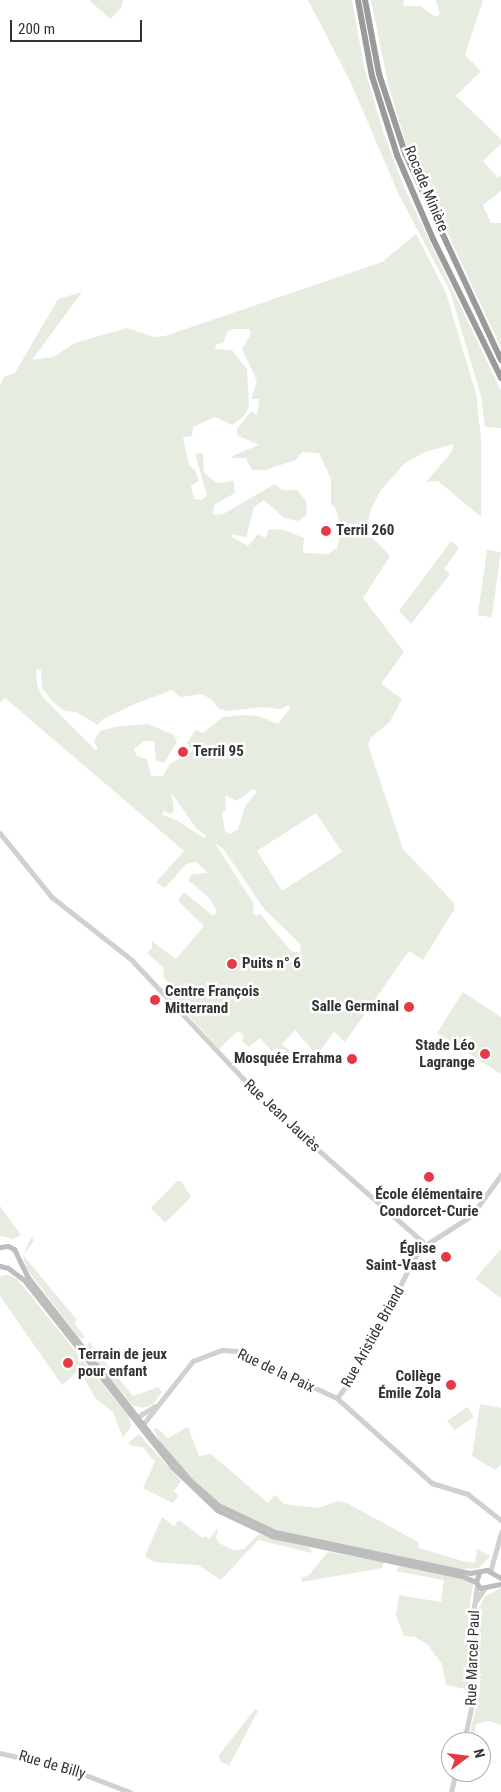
<!DOCTYPE html>
<meta charset="utf-8">
<style>
body{margin:0}
#map{position:relative;width:501px;height:1792px;overflow:hidden;background:#fff;font-family:"Roboto Condensed",sans-serif}
div>[style]{position:absolute}
[style*='--x']{left:calc(var(--x)*1px);top:calc(var(--y)*1px);width:calc(var(--w)*1px);rotate:calc(var(--a)*1deg)}
.green>*{inset:0;background:#e6ecdf;transform-origin:0 0}
.tertiary>*{height:4.5px;margin:-2.25px;padding:0 2.25px;transform-origin:2.25px;border-radius:2.25px;background:#d0d0d0}
.secondary>*{height:5px;margin:-2.5px;padding:0 2.5px;transform-origin:2.5px;border-radius:2.5px;background:#bdbdbd}
.motorway>*{height:6px;margin:-3px;padding:0 3px;transform-origin:3px;border-radius:3px;background:#9a9a9a}
.dots>*{width:14px;height:14px;translate:-50% -50%;box-sizing:border-box;border:2px solid #fff;border-radius:50%}
span{translate:-50% -50%;white-space:nowrap;text-align:center;line-height:1.15;-webkit-text-stroke:5px #fff;paint-order:stroke}
.street-label{font-size:15px;color:#333}
.poi-label{font-size:15px;color:#333;font-weight:700}
.left{translate:0 -50%;text-align:left}
.right{translate:-100% -50%;text-align:right}
.north{position:absolute;left:441px;top:1732px;width:50px;height:50px;box-sizing:border-box;background:#fff;border:1px solid #adadad;border-radius:50%;rotate:75deg;font-size:14px;font-weight:700;line-height:20px;text-align:center;color:#333}
.north::after{content:'';display:block;margin:auto;width:18px;height:22px;background:#e63946;clip-path:polygon(50% 0,100% 100%,50% 72%,0 100%)}
.scale{position:absolute;left:10px;top:20px;width:132px;height:22px;box-sizing:border-box;border:2px solid #333;border-top:0;padding-left:6px;font-size:15px;line-height:18px;white-space:nowrap;color:#333;-webkit-text-stroke:4px #fff;paint-order:stroke}
</style>
<div id="map">
<div class="green">
<i style="clip-path:polygon(89px 0,123px 0,121px 8px,110px 19px)"></i>
<i style="clip-path:polygon(308px 0,352px 0,364px 67px,383px 131px,403px 185px,501px 391px,501px 428px,485px 427px,481px 396px,450px 291px,398px 193px,351px 83px)"></i>
<i style="clip-path:polygon(371px 0,406px 0,403px 1px,404px 6px,420px 6px,436px 17px,440px 14px,436px 0,483px 0,465px 55px,481px 71px,456px 96px,501px 139px,501px 144px,483px 161px,498px 178px,501px 175px,501px 191px,483px 205px,491px 223px,501px 223px,501px 348px,406px 144px,388px 84px)"></i>
<i style="clip-path:polygon(evenodd,416px 234px,446px 293px,476px 394px,481px 438px,481px 517px,438px 481px,426px 482px,451px 453px,454px 444px,425px 452px,405px 463px,381px 490px,371px 509px,366px 531px,390px 556px,363px 598px,404px 652px,381px 684px,402px 699px,389px 723px,370px 738px,368px 745px,403px 849px,454px 903px,454px 910px,423px 960px,409px 951px,345px 1042px,334px 1032px,317px 1055px,295px 1030px,282px 1044px,290px 1051px,286px 1056px,276px 1047px,271px 1051px,260px 1038px,249px 1047px,242px 1042px,244px 1035px,238px 1031px,219px 1049px,174px 999px,170px 984px,163px 977px,164px 968px,147px 953px,152px 948px,152px 941px,176px 959px,204px 926px,178px 901px,184px 892px,213px 916px,217px 911px,210px 899px,188px 880px,192px 874px,208px 873px,196px 862px,186px 864px,165px 888px,156px 882px,184px 851px,5px 698px,0 703px,0 386px,4px 377px,15px 373px,58px 299px,82px 292px,32px 360px,53px 357px,75px 343px,127px 328px,154px 337px,165px 336px,382px 262px,416px 234px,232px 329px,249px 329px,251px 334px,242px 349px,257px 381px,251px 399px,259px 399px,257px 415px,251px 411px,237px 429px,237px 435px,259px 445px,234px 455px,232px 458px,246px 458px,252px 470px,265px 470px,296px 460px,302px 452px,319px 453px,331px 479px,331px 504px,336px 509px,341px 529px,337px 548px,328px 554px,303px 553px,304px 538px,284px 530px,269px 529px,265px 538px,258px 534px,248px 546px,232px 537px,233px 534px,246px 538px,254px 507px,264px 500px,284px 518px,298px 521px,307px 515px,306px 501px,297px 490px,282px 490px,275px 484px,223px 514px,213px 515px,214px 505px,235px 493px,234px 481px,217px 483px,204px 473px,203px 453px,195px 454px,207px 495px,202px 500px,194px 499px,191px 486px,199px 481px,195px 470px,189px 465px,183px 437px,192px 436px,193px 427px,215px 417px,232px 425px,245px 415px,249px 406px,247px 369px,232px 350px,215px 349px,216px 344px,223px 343px,227px 332px,232px 329px,416px 234px,36px 669px,41px 670px,42px 688px,53px 702px,65px 711px,76px 712px,98px 725px,103px 719px,135px 704px,172px 690px,180px 697px,201px 694px,211px 699px,219px 709px,228px 711px,262px 707px,281px 709px,288px 705px,290px 708px,278px 724px,258px 716px,242px 715px,223px 717px,203px 733px,196px 730px,187px 743px,193px 751px,170px 764px,163px 776px,151px 776px,147px 759px,137px 756px,134px 749px,144px 741px,154px 741px,156px 760px,164px 763px,177px 742px,174px 735px,148px 724px,115px 727px,100px 731px,94px 741px,98px 749px,95px 750px,42px 696px,37px 685px,36px 669px,416px 234px,253px 789px,257px 792px,245px 806px,238px 829px,230px 834px,225px 831px,222px 813px,226px 810px,225px 795px,237px 801px,253px 789px,416px 234px,171px 792px,196px 828px,206px 836px,204px 838px,178px 821px,163px 815px,163px 811px,172px 814px,174px 810px,171px 792px,416px 234px,316px 813px,342px 852px,282px 891px,257px 851px,316px 813px,416px 234px,214px 842px,224px 850px,265px 910px,301px 945px,300px 953px,291px 951px,260px 914px,256px 916px,253px 913px,254px 904px,214px 842px)"></i>
<i style="clip-path:polygon(451px 541px,459px 548px,444px 569px,450px 574px,411px 624px,399px 611px)"></i>
<i style="left:487px;top:550px;width:14px;height:66px;rotate:8deg"></i>
<i style="clip-path:polygon(463px 992px,501px 1017px,501px 1074px,437px 1033px)"></i>
<i style="clip-path:polygon(177px 1181px,181px 1181px,191px 1197px,165px 1223px,151px 1208px)"></i>
<i style="clip-path:polygon(0 1206px,21px 1235px,13px 1239px,0 1236px)"></i>
<i style="clip-path:polygon(32px 1236px,34px 1241px,23px 1255px,77px 1320px,74px 1323px,85px 1337px,80px 1339px,26px 1268px,23px 1255px)"></i>
<i style="clip-path:polygon(500px 1250px,501px 1250px,501px 1298px,475px 1279px)"></i>
<i style="clip-path:polygon(8px 1275px,17px 1279px,129px 1417px,131px 1426px,123px 1438px,113px 1412px,96px 1399px,79px 1370px,62px 1385px,0 1296px,0 1276px)"></i>
<i style="clip-path:polygon(89px 1342px,133px 1396px,158px 1387px,162px 1392px,153px 1404px,143px 1408px,132px 1405px,86px 1348px)"></i>
<i style="clip-path:polygon(480px 1404px,501px 1408px,501px 1464px,495px 1470px,472px 1456px)"></i>
<i style="left:467px;top:1407px;width:12px;height:24px;rotate:55deg"></i>
<i style="clip-path:polygon(188px 1427px,199px 1456px,211px 1454px,268px 1503px,275px 1495px,284px 1504px,319px 1508px,338px 1501px,347px 1503px,418px 1542px,419px 1548px,466px 1562px,475px 1563px,477px 1549px,490px 1556px,479px 1568px,462px 1569px,284px 1533px,232px 1512px,203px 1490px,161px 1444px,153px 1429px,157px 1428px,168px 1438px)"></i>
<i style="clip-path:polygon(139px 1434px,181px 1481px,174px 1491px,178px 1496px,173px 1503px,143px 1488px,155px 1462px,143px 1447px,132px 1446px,128px 1443px)"></i>
<i style="clip-path:polygon(162px 1517px,174px 1526px,179px 1520px,203px 1538px,205px 1536px,209px 1539px,219px 1527px,216px 1537px,219px 1543px,233px 1550px,244px 1549px,259px 1534px,310px 1548px,312px 1553px,258px 1540px,221px 1580px,198px 1565px,154px 1562px,145px 1556px)"></i>
<i style="clip-path:polygon(328px 1552px,384px 1562px,382px 1568px,302px 1582px,301px 1578px,309px 1575px)"></i>
<i style="clip-path:polygon(400px 1566px,468px 1579px,473px 1584px,468px 1618px,471px 1690px,446px 1685px,442px 1664px,428px 1645px,415px 1637px,404px 1636px,396px 1615px,399px 1595px,441px 1602px,444px 1580px,396px 1571px)"></i>
<i style="clip-path:polygon(501px 1588px,501px 1725px,489px 1721px,476px 1724px,472px 1742px,468px 1742px,480px 1691px,479px 1608px,485px 1596px)"></i>
<i style="clip-path:polygon(255px 1709px,258px 1711px,229px 1766px,220px 1761px,219px 1755px)"></i>
</div>
<div class="tertiary">
<i style="--x:0;--y:833;--w:82;--a:50.9"></i>
<i style="--x:52;--y:897;--w:102;--a:38.2"></i>
<i style="--x:132;--y:960;--w:207;--a:46.8"></i>
<i style="--x:274;--y:1111;--w:198;--a:41.3"></i>
<i style="--x:429;--y:1243;--w:50;--a:-32.7"></i>
<i style="--x:471;--y:1216;--w:51;--a:-53.8"></i>
<i style="--x:422;--y:1249;--w:7;--a:8"></i>
<i style="--x:429;--y:1250;--w:7;--a:-90"></i>
<i style="--x:337;--y:1398;--w:35;--a:-53"></i>
<i style="--x:358;--y:1370;--w:125;--a:-63.4"></i>
<i style="--x:414;--y:1258;--w:12;--a:-48"></i>
<i style="--x:136;--y:1418;--w:22;--a:-32"></i>
<i style="--x:141;--y:1427;--w:84;--a:-51.8"></i>
<i style="--x:193;--y:1361;--w:31;--a:-21"></i>
<i style="--x:222;--y:1350;--w:15;--a:4"></i>
<i style="--x:237;--y:1351;--w:110;--a:25.2"></i>
<i style="--x:337;--y:1398;--w:127;--a:41.8"></i>
<i style="--x:432;--y:1483;--w:38;--a:17"></i>
<i style="--x:468;--y:1494;--w:42;--a:38.2"></i>
<i style="--x:490;--y:1572;--w:41;--a:-74.2"></i>
<i style="--x:476;--y:1601;--w:14;--a:-56"></i>
<i style="--x:464;--y:1742;--w:54;--a:-78.3"></i>
<i style="--x:475;--y:1689;--w:68;--a:-92.5"></i>
<i style="--x:472;--y:1621;--w:36;--a:-82"></i>
<i style="--x:0;--y:1753;--w:72;--a:12.9"></i>
<i style="--x:70;--y:1769;--w:64;--a:21"></i>
<i style="--x:451;--y:1792;--w:21;--a:-76"></i>
</div>
<div class="secondary">
<i style="--x:0;--y:1247;--w:8;--a:-7"></i>
<i style="--x:8;--y:1246;--w:7;--a:27"></i>
<i style="--x:14;--y:1249;--w:30;--a:64"></i>
<i style="--x:27;--y:1276;--w:209;--a:52"></i>
<i style="--x:156;--y:1441;--w:55;--a:48.7"></i>
<i style="--x:192;--y:1482;--w:37;--a:41"></i>
<i style="--x:220;--y:1506;--w:61;--a:25.3"></i>
<i style="--x:275;--y:1532;--w:199;--a:11.9"></i>
<i style="--x:470;--y:1573;--w:17;--a:-10"></i>
<i style="--x:487;--y:1570;--w:16;--a:30"></i>
<i style="--x:0;--y:1266;--w:8;--a:14"></i>
<i style="--x:8;--y:1268;--w:20;--a:37"></i>
<i style="--x:24;--y:1280;--w:238;--a:51.6"></i>
<i style="--x:172;--y:1467;--w:62;--a:43.7"></i>
<i style="--x:217;--y:1510;--w:61;--a:25.3"></i>
<i style="--x:272;--y:1536;--w:194;--a:11.9"></i>
<i style="--x:462;--y:1576;--w:15;--a:23"></i>
<i style="--x:479;--y:1573;--w:9;--a:108"></i>
<i style="--x:476;--y:1582;--w:7;--a:56"></i>
<i style="--x:480;--y:1588;--w:21;--a:-11"></i>
</div>
<div class="motorway">
<i style="--x:358;--y:0;--w:77;--a:79.6"></i>
<i style="--x:372;--y:76;--w:83;--a:72.4"></i>
<i style="--x:397;--y:155;--w:91;--a:66.8"></i>
<i style="--x:433;--y:239;--w:155;--a:63.9"></i>
<i style="--x:365;--y:0;--w:75;--a:79.3"></i>
<i style="--x:379;--y:74;--w:83;--a:71.8"></i>
<i style="--x:405;--y:153;--w:228;--a:65.1"></i>
</div>
<div class="dots">
<i style="left:326px;top:531px;background:#e63946"></i>
<i style="left:183px;top:752px;background:#e63946"></i>
<i style="left:232px;top:964px;background:#e63946"></i>
<i style="left:155px;top:1000px;background:#e63946"></i>
<i style="left:409px;top:1007px;background:#e63946"></i>
<i style="left:485px;top:1054px;background:#e63946"></i>
<i style="left:352px;top:1059px;background:#e63946"></i>
<i style="left:429px;top:1177px;background:#e63946"></i>
<i style="left:446px;top:1257px;background:#e63946"></i>
<i style="left:68px;top:1363px;background:#e63946"></i>
<i style="left:451px;top:1385px;background:#e63946"></i>
</div>
<div class="street-label">
<span style="left:426px;top:189px;rotate:67deg">Rocade Minière</span>
<span style="left:282px;top:1116px;rotate:43deg">Rue Jean Jaurès</span>
<span style="left:373px;top:1337px;rotate:-61deg">Rue Aristide Briand</span>
<span style="left:276px;top:1371px;rotate:25deg">Rue de la Paix</span>
<span style="left:473px;top:1658px;rotate:-88deg">Rue Marcel Paul</span>
<span style="left:52px;top:1765px;rotate:16deg">Rue de Billy</span>
</div>
<div class="poi-label">
<span class="left" style="left:336px;top:531px">Terril 260</span>
<span class="left" style="left:193px;top:752px">Terril 95</span>
<span class="left" style="left:242px;top:964px">Puits n° 6</span>
<span class="left" style="left:165px;top:1000px">Centre François<br>Mitterrand</span>
<span class="right" style="left:399px;top:1007px">Salle Germinal</span>
<span class="right" style="left:475px;top:1054px">Stade Léo<br>Lagrange</span>
<span class="right" style="left:342px;top:1059px">Mosquée Errahma</span>
<span style="left:429px;top:1203px">École élémentaire<br>Condorcet-Curie</span>
<span class="right" style="left:436px;top:1257px">Église<br>Saint-Vaast</span>
<span class="left" style="left:78px;top:1363px">Terrain de jeux<br>pour enfant</span>
<span class="right" style="left:441px;top:1385px">Collège<br>Émile Zola</span>
</div>
<div class="north">N</div>
<div class="scale">200 m</div>
</div>
